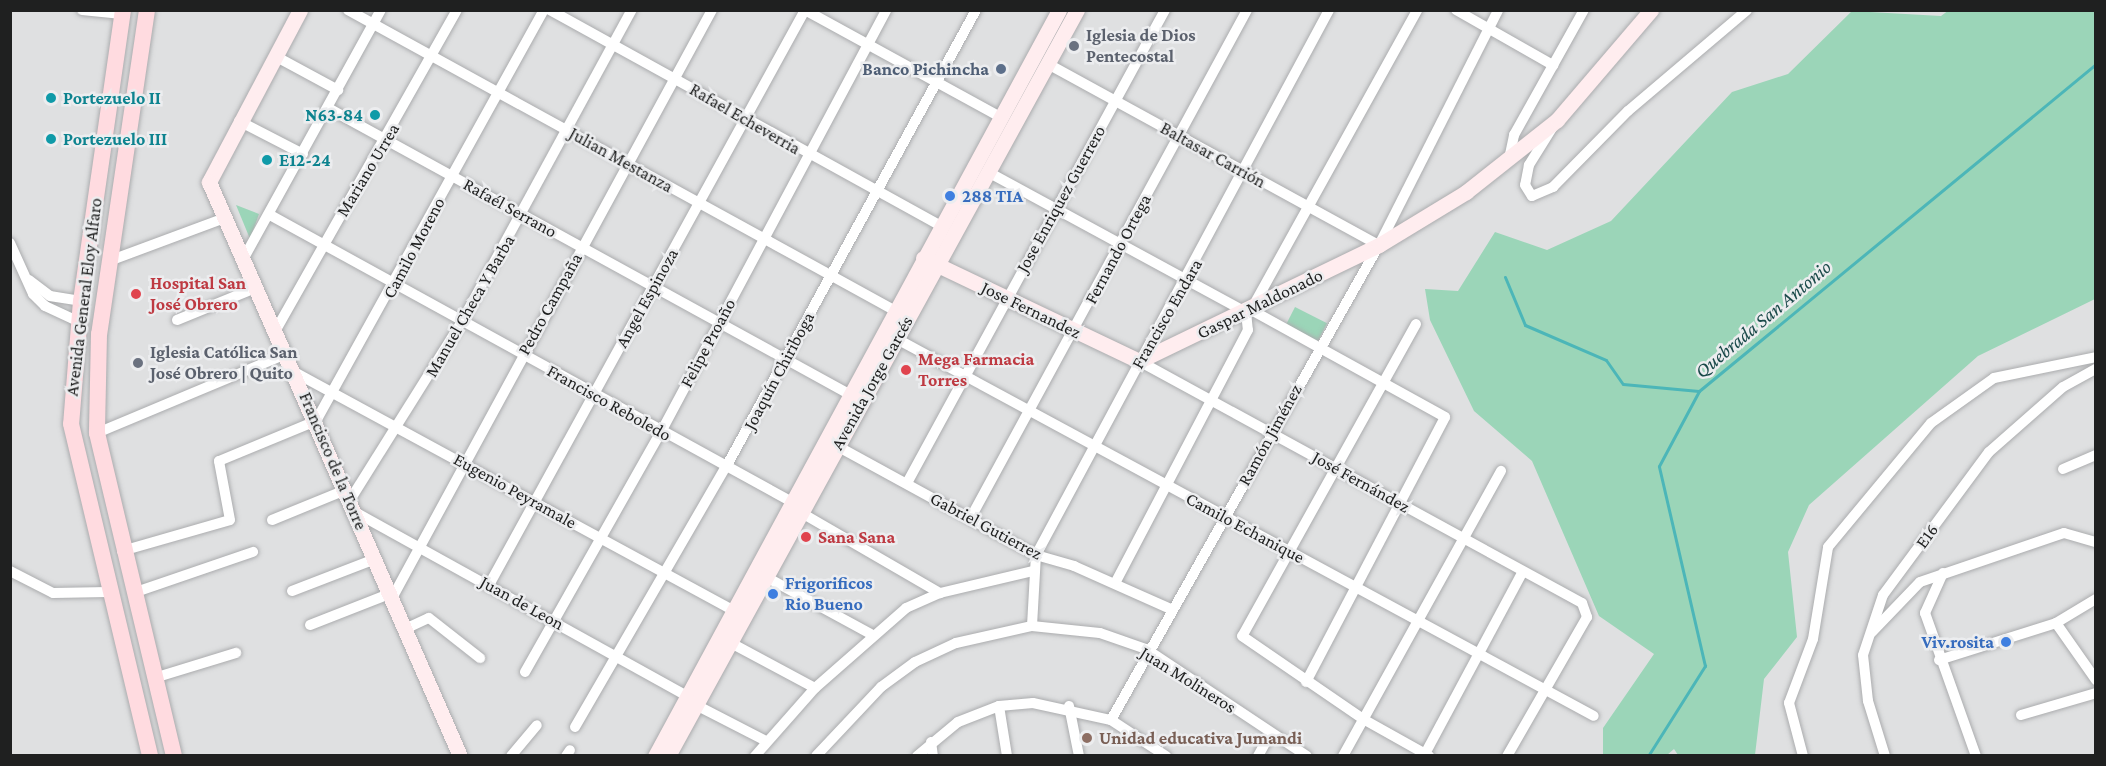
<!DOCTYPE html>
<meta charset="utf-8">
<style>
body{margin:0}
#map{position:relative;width:2106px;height:766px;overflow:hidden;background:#dfe0e1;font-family:"Crimson Pro",serif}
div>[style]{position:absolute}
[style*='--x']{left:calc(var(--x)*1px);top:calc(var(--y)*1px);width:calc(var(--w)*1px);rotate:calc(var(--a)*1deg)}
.green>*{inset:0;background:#9bd5b8;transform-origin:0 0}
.stream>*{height:3px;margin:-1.5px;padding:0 1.5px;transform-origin:1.5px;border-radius:1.5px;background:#4cb6b8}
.roads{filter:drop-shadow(0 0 2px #abacae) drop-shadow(0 0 2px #abacae)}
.street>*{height:10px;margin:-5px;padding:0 5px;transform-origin:5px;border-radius:5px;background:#fff}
.secondary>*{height:15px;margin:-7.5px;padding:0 7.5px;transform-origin:7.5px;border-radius:7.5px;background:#ffedef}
.primary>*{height:16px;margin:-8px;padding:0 8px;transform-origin:8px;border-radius:8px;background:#ffdbe0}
.dots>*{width:16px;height:16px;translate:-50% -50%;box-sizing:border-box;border:3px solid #ecedef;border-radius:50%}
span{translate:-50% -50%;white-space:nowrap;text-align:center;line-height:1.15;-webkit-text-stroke:5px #ecedef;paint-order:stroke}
.worship-label{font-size:18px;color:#5b616d;font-weight:700}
.left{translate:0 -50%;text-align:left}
.service-label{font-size:18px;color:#4e5e75;font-weight:700}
.right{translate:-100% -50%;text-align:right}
.culture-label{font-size:18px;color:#0d838f;font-weight:700}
.street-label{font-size:18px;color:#1f2020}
.shop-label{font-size:18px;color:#366cbe;font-weight:700}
.health-label{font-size:18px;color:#be3a42;font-weight:700}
.education-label{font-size:18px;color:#785e54;font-weight:700}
.water-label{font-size:20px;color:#194949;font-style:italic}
.frame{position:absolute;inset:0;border:12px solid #1f2020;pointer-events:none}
</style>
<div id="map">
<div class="green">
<i style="clip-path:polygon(1949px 10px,2095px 11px,2095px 299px,1978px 356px,1809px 505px,1788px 552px,1797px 637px,1764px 679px,1755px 755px,1678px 755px,1674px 749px,1667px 755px,1603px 755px,1603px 728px,1654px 654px,1599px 616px,1532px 461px,1474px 411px,1430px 320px,1425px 289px,1458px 291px,1495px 232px,1547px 250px,1611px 221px,1732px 92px,1788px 74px,1852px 11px,1941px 16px)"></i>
<i style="clip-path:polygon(236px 205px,259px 214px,250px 239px,248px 234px)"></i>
<i style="left:1295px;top:307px;width:36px;height:23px;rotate:27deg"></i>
</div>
<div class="stream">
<i style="--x:1505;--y:277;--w:52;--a:67.4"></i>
<i style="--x:1525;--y:325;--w:88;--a:23.4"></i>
<i style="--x:1606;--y:360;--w:29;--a:55"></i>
<i style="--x:1623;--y:384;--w:76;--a:5.3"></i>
<i style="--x:1648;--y:756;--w:107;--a:-57.7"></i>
<i style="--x:1705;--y:666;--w:205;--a:-103"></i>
<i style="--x:1659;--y:466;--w:85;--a:-61.9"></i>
<i style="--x:1699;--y:391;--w:514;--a:-39.48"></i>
</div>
<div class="roads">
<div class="street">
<i style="--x:82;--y:10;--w:40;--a:5.7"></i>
<i style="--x:348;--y:10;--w:623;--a:28.79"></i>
<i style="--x:550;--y:10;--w:447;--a:28.9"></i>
<i style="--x:805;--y:10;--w:225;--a:28.7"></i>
<i style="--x:1456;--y:10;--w:112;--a:29.6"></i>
<i style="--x:275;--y:56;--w:72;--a:28.4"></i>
<i style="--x:1048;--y:64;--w:377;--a:28.7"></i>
<i style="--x:328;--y:108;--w:594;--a:28.76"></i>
<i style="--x:239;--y:121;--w:72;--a:27.3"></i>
<i style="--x:1552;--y:128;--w:44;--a:121.9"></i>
<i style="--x:1529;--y:165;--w:20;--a:101"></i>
<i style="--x:1525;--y:185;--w:13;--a:58"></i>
<i style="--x:1532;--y:196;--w:23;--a:-23"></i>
<i style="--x:1553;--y:187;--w:107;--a:-45.4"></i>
<i style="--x:1628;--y:111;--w:156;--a:-40.3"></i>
<i style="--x:1509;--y:159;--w:25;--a:-78"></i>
<i style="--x:1514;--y:135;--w:143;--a:-60.8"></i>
<i style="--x:988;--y:172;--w:294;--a:28.5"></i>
<i style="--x:1246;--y:312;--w:18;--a:84"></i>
<i style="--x:1248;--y:330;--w:286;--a:117.7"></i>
<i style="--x:270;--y:215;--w:596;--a:28.8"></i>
<i style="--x:10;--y:243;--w:56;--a:65.7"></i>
<i style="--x:33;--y:294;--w:17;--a:45"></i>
<i style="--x:45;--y:306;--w:38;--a:25"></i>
<i style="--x:245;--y:256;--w:281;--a:-61.1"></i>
<i style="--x:109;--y:261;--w:126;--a:-20.4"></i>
<i style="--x:29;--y:280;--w:26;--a:37"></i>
<i style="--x:50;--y:296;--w:31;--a:9"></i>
<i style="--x:177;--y:320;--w:87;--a:-22.2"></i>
<i style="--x:1416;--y:324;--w:357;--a:119.1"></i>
<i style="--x:1242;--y:636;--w:147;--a:34.4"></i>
<i style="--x:1363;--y:719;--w:76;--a:29.3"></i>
<i style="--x:277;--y:328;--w:365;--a:-60.5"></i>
<i style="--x:897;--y:339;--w:792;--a:28.41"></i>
<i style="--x:1139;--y:361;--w:505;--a:28.65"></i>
<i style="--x:1582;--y:603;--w:15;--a:70"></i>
<i style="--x:1587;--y:617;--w:160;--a:119.9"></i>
<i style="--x:296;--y:373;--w:497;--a:28.5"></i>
<i style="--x:97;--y:433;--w:207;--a:-22.7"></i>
<i style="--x:837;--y:446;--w:227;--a:28.7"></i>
<i style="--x:1036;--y:555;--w:40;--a:16"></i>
<i style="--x:1074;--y:566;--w:108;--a:24"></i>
<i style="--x:2063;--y:469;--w:36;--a:-23"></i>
<i style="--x:907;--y:483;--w:539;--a:-61.39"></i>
<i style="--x:350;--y:500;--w:209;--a:-57.9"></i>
<i style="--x:461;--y:323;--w:357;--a:-61.4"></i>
<i style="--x:355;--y:512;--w:380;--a:29"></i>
<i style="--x:800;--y:512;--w:162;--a:30.1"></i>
<i style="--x:970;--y:519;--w:579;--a:-61.44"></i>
<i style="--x:272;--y:520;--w:79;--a:-22.3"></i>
<i style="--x:122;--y:551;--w:112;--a:-16"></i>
<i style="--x:230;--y:520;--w:60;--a:-100.6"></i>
<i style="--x:219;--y:461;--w:105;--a:-22.4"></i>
<i style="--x:316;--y:421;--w:470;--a:-61"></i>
<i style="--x:10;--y:571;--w:48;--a:27.1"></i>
<i style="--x:53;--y:593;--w:55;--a:-1"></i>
<i style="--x:1943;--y:573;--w:44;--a:114.2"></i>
<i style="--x:1925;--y:613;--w:152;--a:70.4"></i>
<i style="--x:766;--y:577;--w:119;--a:28.5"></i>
<i style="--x:489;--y:585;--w:656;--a:-61.21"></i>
<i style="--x:292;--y:591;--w:89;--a:-21.1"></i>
<i style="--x:133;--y:593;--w:127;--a:-18.9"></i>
<i style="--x:391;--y:600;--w:672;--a:-61.45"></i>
<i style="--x:2056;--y:623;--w:70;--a:54.9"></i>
<i style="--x:310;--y:625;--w:85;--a:-21.4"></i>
<i style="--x:1032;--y:626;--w:71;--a:-86.8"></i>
<i style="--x:1036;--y:555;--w:619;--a:-61.74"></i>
<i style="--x:405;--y:629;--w:26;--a:-25"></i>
<i style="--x:429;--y:618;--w:65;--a:38.1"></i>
<i style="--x:1872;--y:632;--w:69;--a:-46.2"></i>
<i style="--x:1920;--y:582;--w:152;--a:-18.8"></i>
<i style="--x:2064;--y:533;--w:33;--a:16"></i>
<i style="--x:731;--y:643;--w:95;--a:28.2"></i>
<i style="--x:1939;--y:660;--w:123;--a:-17.5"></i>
<i style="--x:2056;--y:623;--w:47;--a:-31"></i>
<i style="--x:525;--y:672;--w:276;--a:-60.5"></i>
<i style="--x:661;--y:432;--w:478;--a:-61.9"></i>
<i style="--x:154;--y:678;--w:86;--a:-17"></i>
<i style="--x:1306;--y:682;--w:299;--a:-62.3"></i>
<i style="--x:1445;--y:417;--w:222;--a:-151.1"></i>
<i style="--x:1251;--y:310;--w:343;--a:-61"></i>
<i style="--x:696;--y:705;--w:79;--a:27.2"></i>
<i style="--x:999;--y:706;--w:51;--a:80.9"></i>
<i style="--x:1069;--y:706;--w:51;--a:78.7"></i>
<i style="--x:2021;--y:715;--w:78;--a:-16.3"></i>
<i style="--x:1111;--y:720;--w:545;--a:-60.57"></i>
<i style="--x:1379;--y:245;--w:263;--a:-63.1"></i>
<i style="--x:575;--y:727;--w:301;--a:-59.9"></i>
<i style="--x:726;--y:467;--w:521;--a:-61.32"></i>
<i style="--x:931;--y:742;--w:14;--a:82"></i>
<i style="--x:1426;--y:752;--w:205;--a:-61.8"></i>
<i style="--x:511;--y:756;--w:40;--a:-50"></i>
<i style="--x:566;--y:756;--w:7;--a:-56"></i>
<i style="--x:755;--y:756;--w:91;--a:-48.6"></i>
<i style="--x:815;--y:688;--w:121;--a:-41.3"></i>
<i style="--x:906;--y:608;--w:37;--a:-24"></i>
<i style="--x:940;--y:593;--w:96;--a:-13.3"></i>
<i style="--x:816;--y:756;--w:95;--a:-46.7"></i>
<i style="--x:881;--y:687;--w:42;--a:-36.3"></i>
<i style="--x:915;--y:662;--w:45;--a:-24.9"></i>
<i style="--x:956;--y:643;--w:78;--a:-12.6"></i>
<i style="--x:1032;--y:626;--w:68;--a:5.9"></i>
<i style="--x:1100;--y:633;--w:49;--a:19.2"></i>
<i style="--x:1146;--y:649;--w:193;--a:33.6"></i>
<i style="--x:917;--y:756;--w:53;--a:-39.7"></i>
<i style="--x:958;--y:722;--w:44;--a:-21.3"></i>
<i style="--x:999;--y:706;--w:34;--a:-5"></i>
<i style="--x:1033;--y:703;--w:80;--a:12.3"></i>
<i style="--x:1111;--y:720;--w:66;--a:33.2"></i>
<i style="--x:1258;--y:756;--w:26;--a:-61"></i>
<i style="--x:1343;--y:756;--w:326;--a:-61"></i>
<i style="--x:1803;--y:756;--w:55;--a:-104.8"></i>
<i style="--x:1789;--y:703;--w:68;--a:-69.4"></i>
<i style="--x:1813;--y:639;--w:93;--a:-80.7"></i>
<i style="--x:1828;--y:547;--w:161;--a:-50.3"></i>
<i style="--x:1931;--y:423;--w:77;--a:-35.5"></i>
<i style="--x:1994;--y:378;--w:104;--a:-11.6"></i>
<i style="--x:1885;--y:756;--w:58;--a:-107.2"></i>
<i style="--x:1868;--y:701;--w:46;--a:-96.2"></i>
<i style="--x:1863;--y:655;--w:63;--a:-71.6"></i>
<i style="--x:1883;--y:595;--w:178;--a:-53.5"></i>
<i style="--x:1989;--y:452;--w:98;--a:-41.3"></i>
<i style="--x:2063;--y:387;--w:38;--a:-29"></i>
</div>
<div class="secondary">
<i style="--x:300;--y:10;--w:195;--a:117.9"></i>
<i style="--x:209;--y:182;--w:626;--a:66.38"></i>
<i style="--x:923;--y:258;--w:239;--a:25.5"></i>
<i style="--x:1139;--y:361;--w:267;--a:-25.8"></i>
<i style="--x:1379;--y:245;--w:102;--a:-31.3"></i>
<i style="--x:1466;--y:192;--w:116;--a:-38.4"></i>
<i style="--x:1557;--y:120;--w:145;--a:-49.5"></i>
<i style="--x:655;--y:756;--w:848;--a:-61.56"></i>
<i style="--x:668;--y:756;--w:851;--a:-61.27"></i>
</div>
<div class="primary">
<i style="--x:123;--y:10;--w:294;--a:98.2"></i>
<i style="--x:81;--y:301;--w:123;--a:94.6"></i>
<i style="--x:71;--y:424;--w:341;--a:76.6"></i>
<i style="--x:147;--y:10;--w:328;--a:98.4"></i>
<i style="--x:99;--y:334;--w:99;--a:91.2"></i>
<i style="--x:97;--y:433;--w:332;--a:76.6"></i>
</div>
</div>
<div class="dots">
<i style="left:1074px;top:46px;background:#6b7280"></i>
<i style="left:1001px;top:69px;background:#5c6f8a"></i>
<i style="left:51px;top:98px;background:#0f9aa8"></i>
<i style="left:375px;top:115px;background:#0f9aa8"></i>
<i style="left:51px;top:139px;background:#0f9aa8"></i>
<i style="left:267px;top:160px;background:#0f9aa8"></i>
<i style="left:950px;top:196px;background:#3f7fe0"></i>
<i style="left:136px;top:294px;background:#e0444e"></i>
<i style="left:138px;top:363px;background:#6b7280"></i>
<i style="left:906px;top:370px;background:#e0444e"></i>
<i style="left:806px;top:537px;background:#e0444e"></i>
<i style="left:773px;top:594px;background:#3f7fe0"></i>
<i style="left:2006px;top:642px;background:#3f7fe0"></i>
<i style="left:1087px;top:738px;background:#8d6e63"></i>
</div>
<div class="worship-label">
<span class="left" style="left:1086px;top:46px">Iglesia de Dios<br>Pentecostal</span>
<span class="left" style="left:150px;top:363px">Iglesia Católica San<br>José Obrero | Quito</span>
</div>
<div class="service-label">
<span class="right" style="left:989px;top:69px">Banco Pichincha</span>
</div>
<div class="culture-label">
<span class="left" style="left:63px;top:98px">Portezuelo II</span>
<span class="right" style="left:363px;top:115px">N63-84</span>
<span class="left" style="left:63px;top:139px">Portezuelo III</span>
<span class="left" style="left:279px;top:160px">E12-24</span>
</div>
<div class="street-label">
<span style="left:745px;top:119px;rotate:30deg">Rafael Echeverria</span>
<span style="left:1213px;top:155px;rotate:29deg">Baltasar Carrión</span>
<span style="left:621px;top:160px;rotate:29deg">Julian Mestanza</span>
<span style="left:368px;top:170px;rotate:-59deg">Mariano Urrea</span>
<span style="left:1061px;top:199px;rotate:-61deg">Jose Enriquez Guerrero</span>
<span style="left:510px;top:208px;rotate:29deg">Rafaél Serrano</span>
<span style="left:414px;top:248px;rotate:-62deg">Camilo Moreno</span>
<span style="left:1118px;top:249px;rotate:-62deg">Fernando Ortega</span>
<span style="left:84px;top:297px;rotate:-83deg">Avenida General Eloy Alfaro</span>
<span style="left:647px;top:298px;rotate:-61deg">Angel Espinoza</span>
<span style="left:550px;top:304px;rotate:-61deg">Pedro Campaña</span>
<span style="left:1260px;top:304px;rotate:-26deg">Gaspar Maldonado</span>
<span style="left:470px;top:306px;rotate:-60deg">Manuel Checa Y Barba</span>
<span style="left:1031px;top:310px;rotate:26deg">Jose Fernandez</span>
<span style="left:1167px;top:314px;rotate:-60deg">Francisco Endara</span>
<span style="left:708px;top:343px;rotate:-62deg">Felipe Proaño</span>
<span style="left:779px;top:371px;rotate:-62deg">Joaquín Chiriboga</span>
<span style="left:872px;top:383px;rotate:-61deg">Avenida Jorge Garcés</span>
<span style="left:609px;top:403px;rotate:29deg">Francisco Reboledo</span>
<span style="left:1270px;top:435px;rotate:-61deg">Ramón Jiménez</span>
<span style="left:333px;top:461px;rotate:67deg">Francisco de la Torre</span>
<span style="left:1361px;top:482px;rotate:29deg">José Fernández</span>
<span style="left:515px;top:491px;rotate:29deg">Eugenio Peyramale</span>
<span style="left:986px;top:526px;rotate:28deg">Gabriel Gutierrez</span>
<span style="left:1245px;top:528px;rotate:28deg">Camilo Echanique</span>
<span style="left:1927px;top:536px;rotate:-54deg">E16</span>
<span style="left:522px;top:603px;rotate:29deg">Juan de Leon</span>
<span style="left:1188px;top:680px;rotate:32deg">Juan Molineros</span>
</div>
<div class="shop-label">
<span class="left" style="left:962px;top:196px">288 TIA</span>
<span class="left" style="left:785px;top:594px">Frigorificos<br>Rio Bueno</span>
<span class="right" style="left:1994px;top:642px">Viv.rosita</span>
</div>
<div class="health-label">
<span class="left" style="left:150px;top:294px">Hospital San<br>José Obrero</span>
<span class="left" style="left:918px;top:370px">Mega Farmacia<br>Torres</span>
<span class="left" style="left:818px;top:537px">Sana Sana</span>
</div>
<div class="education-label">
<span class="left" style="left:1099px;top:738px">Unidad educativa Jumandi</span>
</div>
<div class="water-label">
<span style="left:1763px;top:319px;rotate:-40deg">Quebrada San Antonio</span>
</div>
<div class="frame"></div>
</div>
